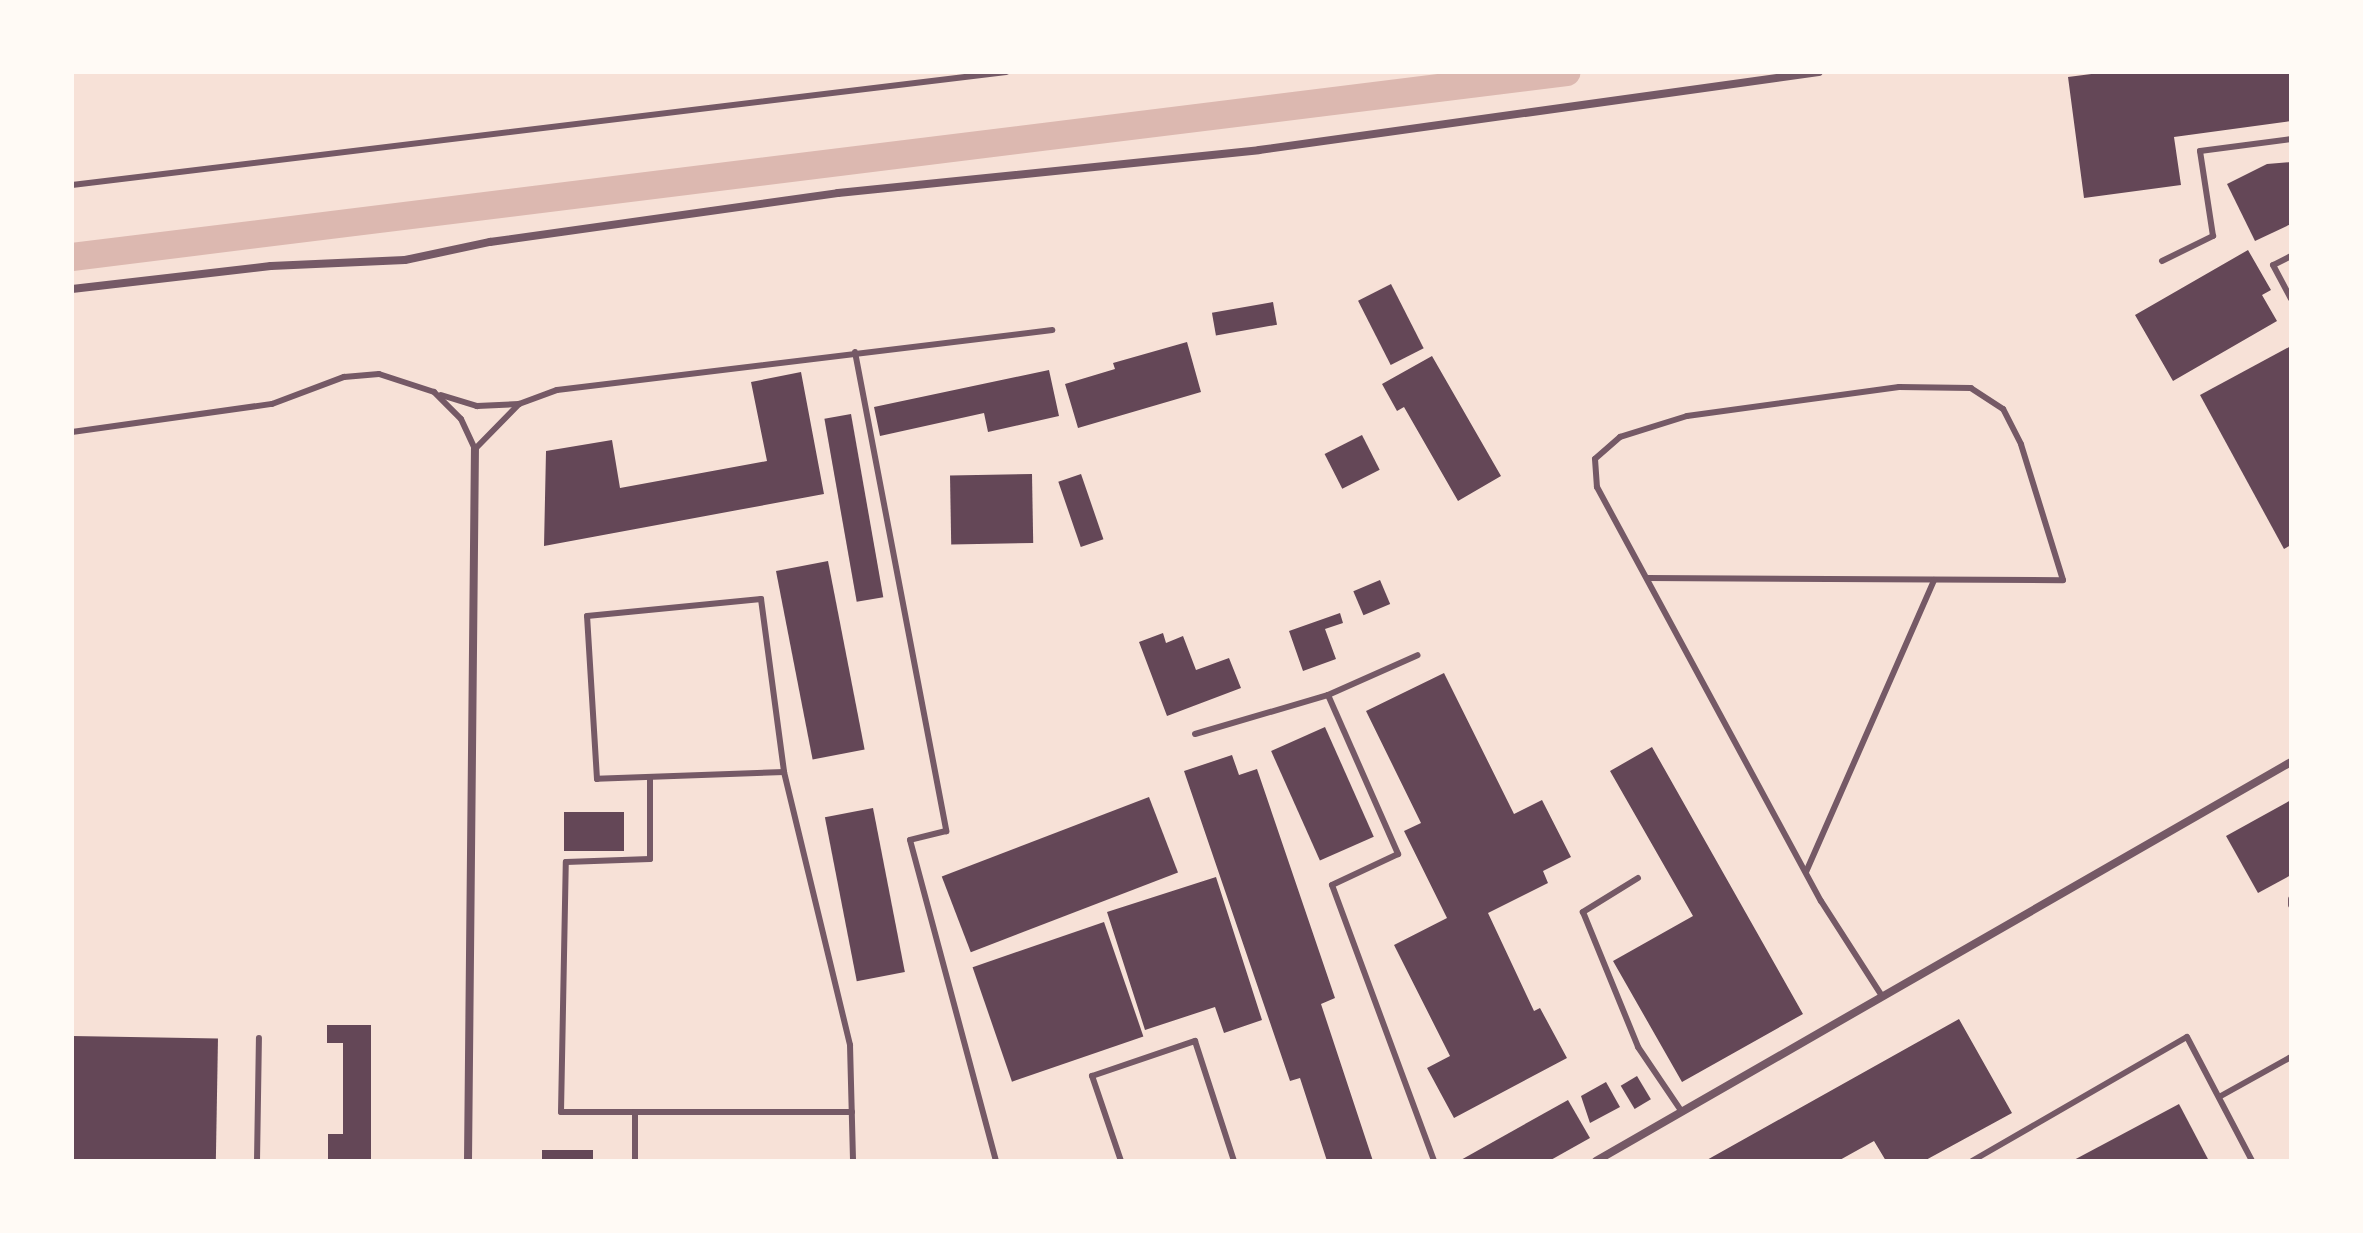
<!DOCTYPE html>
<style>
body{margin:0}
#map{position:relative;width:2363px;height:1233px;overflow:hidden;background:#f7e1d7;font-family:"IBM Plex Sans",sans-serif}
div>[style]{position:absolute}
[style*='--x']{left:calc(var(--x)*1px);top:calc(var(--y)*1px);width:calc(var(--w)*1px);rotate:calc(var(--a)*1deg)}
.canal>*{height:28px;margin:-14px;padding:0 14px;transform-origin:14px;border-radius:14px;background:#dcb8b0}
.building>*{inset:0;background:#644757;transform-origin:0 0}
.service>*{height:6px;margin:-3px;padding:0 3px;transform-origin:3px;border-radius:3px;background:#755966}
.minor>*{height:8px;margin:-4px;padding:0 4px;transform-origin:4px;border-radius:4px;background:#755966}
span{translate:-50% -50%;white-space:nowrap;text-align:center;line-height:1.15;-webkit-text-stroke:8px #fffaf5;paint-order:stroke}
.frame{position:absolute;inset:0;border:74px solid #fffaf5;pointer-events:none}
</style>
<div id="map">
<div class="canal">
<i style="--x:72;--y:257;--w:1506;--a:-7.05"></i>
</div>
<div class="building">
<i style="clip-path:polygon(2107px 72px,2291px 72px,2291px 121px,2174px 137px,2181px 185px,2084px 198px,2068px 77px)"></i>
<i style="clip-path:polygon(2291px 162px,2291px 224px,2255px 241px,2227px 184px,2267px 164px)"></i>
<i style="clip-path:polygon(2248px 250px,2271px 290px,2262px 295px,2277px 321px,2173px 381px,2135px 315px)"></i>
<i style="left:1391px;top:284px;width:72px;height:37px;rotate:63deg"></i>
<i style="left:1273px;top:302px;width:23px;height:62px;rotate:80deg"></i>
<i style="clip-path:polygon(1187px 342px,1201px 392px,1078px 428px,1065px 384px,1115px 369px,1113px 363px)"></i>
<i style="clip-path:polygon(2291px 346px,2291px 545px,2284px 549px,2200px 395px)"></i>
<i style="clip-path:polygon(1432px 356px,1501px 476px,1458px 501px,1404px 407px,1397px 411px,1382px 384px)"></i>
<i style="clip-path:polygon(1049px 370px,1059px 416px,988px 432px,984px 413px,880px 436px,874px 407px)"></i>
<i style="clip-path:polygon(801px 372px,824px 494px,544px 546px,546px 451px,612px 440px,620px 488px,767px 461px,751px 382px)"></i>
<i style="left:851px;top:414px;width:186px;height:27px;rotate:80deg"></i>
<i style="left:1362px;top:435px;width:39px;height:42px;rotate:63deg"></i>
<i style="left:1032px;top:474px;width:69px;height:82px;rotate:89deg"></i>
<i style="left:1081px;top:474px;width:69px;height:24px;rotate:71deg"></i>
<i style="left:828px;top:561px;width:192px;height:53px;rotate:79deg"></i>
<i style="left:1380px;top:580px;width:26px;height:29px;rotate:67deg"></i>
<i style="clip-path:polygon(1340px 613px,1343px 623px,1325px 629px,1336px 659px,1303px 671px,1289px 631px)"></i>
<i style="clip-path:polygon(1163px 633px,1166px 643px,1183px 636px,1196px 670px,1229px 658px,1241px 688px,1167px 716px,1139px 642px)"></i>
<i style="clip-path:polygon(1444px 673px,1514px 814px,1542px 800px,1571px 857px,1543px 871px,1548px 883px,1488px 913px,1534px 1011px,1540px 1008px,1567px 1058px,1454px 1118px,1427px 1068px,1450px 1056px,1394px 945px,1447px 918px,1404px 831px,1421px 823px,1366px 711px)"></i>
<i style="left:1325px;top:727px;width:120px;height:59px;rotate:66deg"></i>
<i style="clip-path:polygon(1652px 747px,1803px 1014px,1682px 1082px,1613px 961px,1693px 916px,1610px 771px)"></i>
<i style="clip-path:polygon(1232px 755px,1239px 775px,1257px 769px,1335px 998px,1321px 1004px,1373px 1161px,1327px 1161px,1300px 1078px,1290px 1081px,1184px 771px)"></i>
<i style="left:1149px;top:797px;width:81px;height:222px;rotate:69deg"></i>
<i style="clip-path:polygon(2291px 800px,2291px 875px,2258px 893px,2226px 836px)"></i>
<i style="left:873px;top:808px;width:167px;height:49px;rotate:79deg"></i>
<i style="left:564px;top:812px;width:60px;height:39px"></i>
<i style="clip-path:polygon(1216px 877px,1262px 1020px,1224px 1033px,1215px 1007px,1145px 1030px,1107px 912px)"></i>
<i style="left:1104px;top:922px;width:121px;height:139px;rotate:71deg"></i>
<i style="clip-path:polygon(1959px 1019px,2012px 1113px,1924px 1161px,1886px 1161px,1874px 1141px,1838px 1161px,1705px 1161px)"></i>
<i style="clip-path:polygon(327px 1025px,371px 1025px,371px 1161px,328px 1161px,328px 1134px,343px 1134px,343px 1043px,327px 1043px)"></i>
<i style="left:72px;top:1036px;width:146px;height:125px;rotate:1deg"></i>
<i style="left:1637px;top:1076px;width:27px;height:19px;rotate:59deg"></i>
<i style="clip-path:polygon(1606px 1082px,1620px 1107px,1590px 1123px,1581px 1096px)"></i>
<i style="clip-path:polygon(1568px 1100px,1590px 1138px,1549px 1161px,1459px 1161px)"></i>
<i style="clip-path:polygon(2179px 1104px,2209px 1161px,2072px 1161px)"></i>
<i style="left:593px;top:1150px;width:11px;height:51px;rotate:90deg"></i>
</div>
<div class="service">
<i style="--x:72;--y:185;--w:941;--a:-6.9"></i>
<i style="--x:2291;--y:256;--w:20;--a:153"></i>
<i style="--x:2273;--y:265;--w:38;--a:62"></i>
<i style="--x:2162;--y:261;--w:57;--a:-26.1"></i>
<i style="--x:2213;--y:236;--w:86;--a:-98.7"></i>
<i style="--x:2200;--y:151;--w:92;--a:-7.5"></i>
<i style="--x:855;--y:352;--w:488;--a:79.2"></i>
<i style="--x:946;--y:831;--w:37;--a:166"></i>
<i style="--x:910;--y:840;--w:332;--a:75"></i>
<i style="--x:441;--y:395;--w:38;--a:17"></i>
<i style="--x:477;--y:406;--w:42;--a:-2.7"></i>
<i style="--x:72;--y:432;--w:202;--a:-8"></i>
<i style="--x:272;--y:404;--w:77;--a:-20.6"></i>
<i style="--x:344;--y:377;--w:35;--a:-5"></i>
<i style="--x:379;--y:374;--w:58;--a:18.1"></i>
<i style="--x:434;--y:392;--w:38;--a:45"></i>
<i style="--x:461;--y:419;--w:33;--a:65"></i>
<i style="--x:475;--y:449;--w:63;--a:-45.6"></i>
<i style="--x:519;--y:404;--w:40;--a:-20.2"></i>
<i style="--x:557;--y:390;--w:499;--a:-6.9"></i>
<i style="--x:1647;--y:578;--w:416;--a:0.3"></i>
<i style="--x:2063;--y:580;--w:142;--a:-107.2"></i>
<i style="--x:2021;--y:444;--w:39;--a:-117"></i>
<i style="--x:2003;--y:409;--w:38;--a:-147"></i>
<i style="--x:1971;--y:388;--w:72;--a:-179.2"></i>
<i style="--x:1899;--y:387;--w:214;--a:172.2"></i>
<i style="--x:1687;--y:416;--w:70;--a:162.6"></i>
<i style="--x:1620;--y:437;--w:33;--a:139"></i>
<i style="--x:1595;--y:459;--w:28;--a:86"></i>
<i style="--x:1597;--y:487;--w:471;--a:61.6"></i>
<i style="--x:1821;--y:901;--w:113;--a:57.3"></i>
<i style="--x:1328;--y:695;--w:174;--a:66.2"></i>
<i style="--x:1398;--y:854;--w:73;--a:154.8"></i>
<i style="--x:1332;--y:885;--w:294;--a:69.7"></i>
<i style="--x:1195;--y:734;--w:139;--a:-16.3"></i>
<i style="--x:1328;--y:695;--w:98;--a:-24"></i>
<i style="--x:784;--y:772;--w:187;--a:177.9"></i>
<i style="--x:597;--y:779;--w:163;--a:-93.5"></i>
<i style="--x:587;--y:616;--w:175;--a:-5.6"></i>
<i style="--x:761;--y:599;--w:175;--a:82.4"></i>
<i style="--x:784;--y:772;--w:281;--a:76.4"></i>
<i style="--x:850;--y:1045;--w:116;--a:88.5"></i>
<i style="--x:1806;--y:872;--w:319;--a:-66.3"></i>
<i style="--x:1638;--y:878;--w:65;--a:148.3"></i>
<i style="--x:1583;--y:912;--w:146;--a:67.8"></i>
<i style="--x:1638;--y:1047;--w:78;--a:55.9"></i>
<i style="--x:2291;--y:899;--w:6;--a:90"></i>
<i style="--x:2219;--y:1097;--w:82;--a:-29.1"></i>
<i style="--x:635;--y:1112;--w:74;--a:180"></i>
<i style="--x:561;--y:1112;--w:250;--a:-88.9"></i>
<i style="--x:566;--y:862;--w:84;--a:-2"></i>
<i style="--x:650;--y:859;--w:82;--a:-90"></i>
<i style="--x:257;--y:1161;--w:123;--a:-89.1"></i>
<i style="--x:635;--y:1161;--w:49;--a:-90"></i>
<i style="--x:635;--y:1112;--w:217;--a:0"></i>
<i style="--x:1121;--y:1161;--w:90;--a:-108.8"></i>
<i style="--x:1092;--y:1076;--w:109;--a:-18.8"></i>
<i style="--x:1195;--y:1041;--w:126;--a:72"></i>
<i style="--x:1972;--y:1161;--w:248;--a:-30"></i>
<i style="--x:2187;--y:1037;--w:140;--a:62.3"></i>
</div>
<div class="minor">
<i style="--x:72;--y:289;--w:200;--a:-6.6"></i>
<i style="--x:271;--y:266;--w:134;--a:-2.6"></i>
<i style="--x:405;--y:260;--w:87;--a:-12"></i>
<i style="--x:490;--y:242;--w:351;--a:-8"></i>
<i style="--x:838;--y:193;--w:423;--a:-5.8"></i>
<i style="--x:1259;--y:150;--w:565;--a:-7.93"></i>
<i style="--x:468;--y:1161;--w:712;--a:-89.44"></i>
<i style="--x:1596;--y:1161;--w:801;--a:-29.86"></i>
</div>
<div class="frame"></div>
</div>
